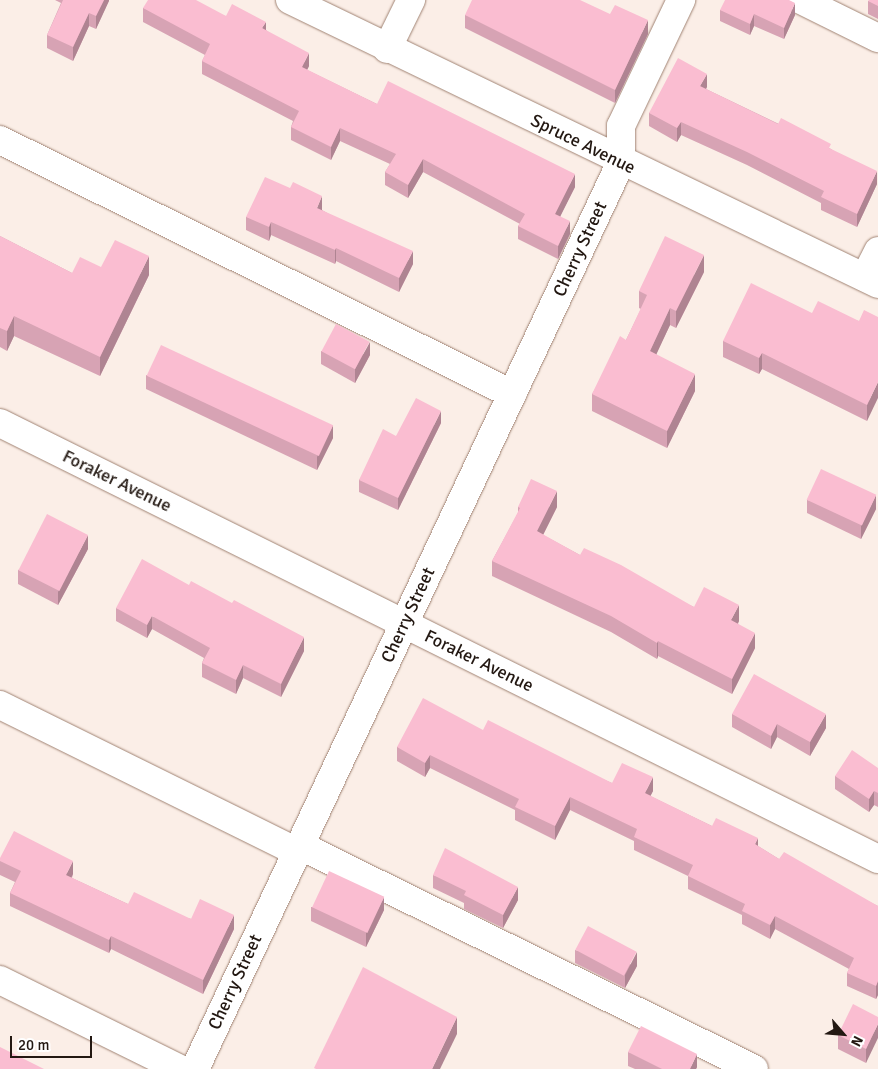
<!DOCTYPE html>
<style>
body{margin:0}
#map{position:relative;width:878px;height:1069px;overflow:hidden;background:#fbeee7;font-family:Signika,sans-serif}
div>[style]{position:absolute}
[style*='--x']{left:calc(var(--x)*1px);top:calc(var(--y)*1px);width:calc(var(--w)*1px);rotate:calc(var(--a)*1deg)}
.roads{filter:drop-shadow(0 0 1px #a08373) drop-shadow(0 0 1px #a08373)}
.minor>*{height:28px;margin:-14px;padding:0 14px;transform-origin:14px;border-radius:14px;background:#fff}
.wall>*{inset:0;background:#d7a3b4}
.shaded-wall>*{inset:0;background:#af8492}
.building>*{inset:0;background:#fabdd1;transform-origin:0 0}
span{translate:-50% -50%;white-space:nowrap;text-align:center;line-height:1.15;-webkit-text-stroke:4px #fff;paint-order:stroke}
.street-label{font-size:18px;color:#231812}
.north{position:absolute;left:818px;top:1009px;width:50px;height:50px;-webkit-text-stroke:4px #fff;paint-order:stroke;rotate:117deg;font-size:14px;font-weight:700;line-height:20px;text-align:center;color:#231812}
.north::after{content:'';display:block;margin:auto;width:18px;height:22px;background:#231812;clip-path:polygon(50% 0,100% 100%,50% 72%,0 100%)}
.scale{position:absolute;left:10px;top:1036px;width:82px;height:22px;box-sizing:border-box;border:2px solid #231812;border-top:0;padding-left:6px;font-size:15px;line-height:18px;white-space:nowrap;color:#231812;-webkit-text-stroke:4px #fff;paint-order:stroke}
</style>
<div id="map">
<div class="roads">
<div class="minor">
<i style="--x:290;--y:0;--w:653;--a:25.78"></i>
<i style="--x:801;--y:0;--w:86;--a:26.3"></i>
<i style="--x:387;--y:49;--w:55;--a:-63.9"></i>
<i style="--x:0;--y:140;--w:572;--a:26.39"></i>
<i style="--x:865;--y:277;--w:29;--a:-63"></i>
<i style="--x:0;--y:423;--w:980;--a:26.41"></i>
<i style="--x:0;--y:705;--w:330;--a:26.3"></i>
<i style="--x:299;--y:845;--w:507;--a:26.21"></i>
<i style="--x:0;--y:980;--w:201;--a:26.3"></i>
<i style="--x:195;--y:1069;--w:1002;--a:-64.84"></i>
<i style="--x:621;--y:162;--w:36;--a:-90"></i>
<i style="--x:621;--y:126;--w:140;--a:-64.5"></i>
</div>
</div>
<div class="wall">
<i style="clip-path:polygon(55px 0,109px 0,96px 29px,89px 26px,73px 61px,47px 48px,47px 35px,61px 3px)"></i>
<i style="clip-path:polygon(878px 0,878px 19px,868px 14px,868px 1px)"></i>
<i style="clip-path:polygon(143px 8px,226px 16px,266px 30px,309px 66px,307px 70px,377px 104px,575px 187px,560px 216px,570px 234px,558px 259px,518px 239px,518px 226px,520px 224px,423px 172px,408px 198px,385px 185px,385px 172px,390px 164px,340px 141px,331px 160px,291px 140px,291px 127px,293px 121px,202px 74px,202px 61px,205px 55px,143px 22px)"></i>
<i style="clip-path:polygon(720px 10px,795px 15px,784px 39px,754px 26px,750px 35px,720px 21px)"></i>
<i style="clip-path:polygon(465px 15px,648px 34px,615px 103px,465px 28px)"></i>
<i style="clip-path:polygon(707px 87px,706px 89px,831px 149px,877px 184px,857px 227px,821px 210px,821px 203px,747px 165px,681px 135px,677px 142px,649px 126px,649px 113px)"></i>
<i style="clip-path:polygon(322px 210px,413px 264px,399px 292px,336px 261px,335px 264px,271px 235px,269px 241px,246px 230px,246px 217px)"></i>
<i style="clip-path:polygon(0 236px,72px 273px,101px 267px,149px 275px,100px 376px,14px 336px,7px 351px,0 347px)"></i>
<i style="clip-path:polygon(704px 272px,676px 328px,670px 325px,656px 354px,695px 391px,667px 448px,592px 411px,592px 394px,626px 340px,641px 309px,639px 308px,639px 291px)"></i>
<i style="clip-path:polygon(812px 313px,859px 321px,878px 317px,867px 421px,762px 369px,759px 374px,723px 357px,723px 341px)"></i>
<i style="clip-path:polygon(321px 351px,370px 355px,355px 383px,321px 364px)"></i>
<i style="clip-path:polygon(146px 375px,333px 438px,317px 470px,146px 389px)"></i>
<i style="clip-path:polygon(441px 423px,398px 510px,359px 492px,359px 480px,396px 436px)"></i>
<i style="clip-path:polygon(807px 500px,876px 509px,861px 539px,807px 513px)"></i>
<i style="clip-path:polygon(518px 507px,557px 507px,543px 535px,580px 555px,694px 607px,739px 621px,738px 624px,755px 648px,732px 694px,658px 656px,657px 659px,611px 632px,492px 576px,492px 561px,518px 513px)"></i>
<i style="clip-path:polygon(88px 549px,58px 605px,18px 584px,18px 570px)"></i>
<i style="clip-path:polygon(116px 608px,304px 651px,281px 697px,243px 678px,236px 694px,202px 677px,202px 663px,204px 658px,152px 629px,147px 638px,116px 621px)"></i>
<i style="clip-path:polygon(732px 714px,826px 728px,810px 756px,777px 737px,771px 749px,732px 727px)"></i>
<i style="clip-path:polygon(483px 730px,612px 783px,653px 791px,650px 796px,712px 826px,758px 846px,779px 859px,878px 906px,878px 995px,876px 999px,847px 986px,847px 973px,849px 969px,775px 929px,770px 939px,742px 924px,742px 915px,688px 889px,688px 876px,634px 850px,634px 841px,570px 810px,555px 840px,515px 820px,515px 810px,430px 768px,425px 777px,397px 761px,397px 747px)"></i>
<i style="clip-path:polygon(878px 768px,878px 807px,874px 805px,869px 812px,835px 789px,835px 776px)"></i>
<i style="clip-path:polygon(0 858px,73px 874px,72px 878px,128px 904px,234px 929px,203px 994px,111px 949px,109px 953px,10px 906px,10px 893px,15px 882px,0 875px)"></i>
<i style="clip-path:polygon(433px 875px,518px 900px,503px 928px,464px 909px,464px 903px,433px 888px)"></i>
<i style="clip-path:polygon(311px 907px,384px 910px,366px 947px,311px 921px)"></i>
<i style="clip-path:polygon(575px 950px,637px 966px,625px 988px,575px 963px)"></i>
<i style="clip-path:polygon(878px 1017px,866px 1063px,838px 1049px,838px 1035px)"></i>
<i style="clip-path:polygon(628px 1052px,697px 1067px,696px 1069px,635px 1069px,628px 1066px)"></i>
</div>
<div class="shaded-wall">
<i style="clip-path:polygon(104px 0,109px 0,109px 1px,96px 29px,96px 16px)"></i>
<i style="clip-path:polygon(795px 3px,795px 15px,784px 39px,784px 28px)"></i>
<i style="clip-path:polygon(89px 13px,89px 26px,73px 61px,73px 47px)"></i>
<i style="clip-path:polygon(754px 14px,754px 26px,750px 35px,750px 24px)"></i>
<i style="clip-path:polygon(648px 20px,648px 34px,615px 103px,615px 90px)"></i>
<i style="clip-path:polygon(266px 22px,266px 35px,262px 28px)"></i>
<i style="clip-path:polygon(309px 53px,309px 66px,302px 80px,302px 67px)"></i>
<i style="clip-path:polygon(707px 74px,707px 87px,700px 100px,700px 86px)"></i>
<i style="clip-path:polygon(681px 122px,681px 135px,677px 142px,677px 128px)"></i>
<i style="clip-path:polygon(340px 128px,340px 141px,331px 160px,331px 147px)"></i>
<i style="clip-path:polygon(423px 159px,423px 172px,408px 198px,408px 185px)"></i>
<i style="clip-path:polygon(877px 171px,877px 184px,857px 227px,857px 214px)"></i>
<i style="clip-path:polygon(575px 174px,575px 187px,555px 227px,555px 214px)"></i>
<i style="clip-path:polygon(322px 196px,322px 210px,317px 221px,317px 208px)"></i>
<i style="clip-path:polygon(570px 221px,570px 234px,558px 259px,558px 246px)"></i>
<i style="clip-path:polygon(271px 222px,271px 235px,269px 241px,269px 227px)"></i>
<i style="clip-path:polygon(336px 248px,336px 261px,335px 264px,335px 250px)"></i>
<i style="clip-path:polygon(413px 251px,413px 264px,399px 292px,399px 278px)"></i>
<i style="clip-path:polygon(704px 255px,704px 272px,676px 328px,676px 311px)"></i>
<i style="clip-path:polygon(149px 256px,149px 275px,100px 376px,100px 357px)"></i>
<i style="clip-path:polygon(670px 308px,670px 325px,650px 368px,650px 351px)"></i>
<i style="clip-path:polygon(14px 316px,14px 336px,7px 351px,7px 331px)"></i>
<i style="clip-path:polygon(370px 342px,370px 355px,355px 383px,355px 369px)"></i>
<i style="clip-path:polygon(762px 353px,762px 369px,759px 374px,759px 358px)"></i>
<i style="clip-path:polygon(695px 374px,695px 391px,667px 448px,667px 431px)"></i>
<i style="clip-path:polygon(878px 382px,878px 398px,867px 421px,867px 405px)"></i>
<i style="clip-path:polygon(441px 411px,441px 423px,398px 510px,398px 498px)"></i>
<i style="clip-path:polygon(333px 425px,333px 438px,317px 470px,317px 457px)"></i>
<i style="clip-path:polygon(557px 491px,557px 507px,537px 547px,537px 531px)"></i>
<i style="clip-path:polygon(876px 495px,876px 509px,861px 539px,861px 526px)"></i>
<i style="clip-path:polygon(88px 535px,88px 549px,58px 605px,58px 592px)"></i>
<i style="clip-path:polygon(739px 605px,739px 621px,731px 636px,731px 620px)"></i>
<i style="clip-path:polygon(152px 616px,152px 629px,147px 638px,147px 625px)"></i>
<i style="clip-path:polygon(755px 633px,755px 648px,732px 694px,732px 679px)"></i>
<i style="clip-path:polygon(304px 637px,304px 651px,281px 697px,281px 684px)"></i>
<i style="clip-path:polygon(658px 641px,658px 656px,657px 659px,657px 643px)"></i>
<i style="clip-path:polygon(243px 665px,243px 678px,236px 694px,236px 680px)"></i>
<i style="clip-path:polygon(826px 714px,826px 728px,810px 756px,810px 742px)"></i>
<i style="clip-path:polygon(777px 724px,777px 737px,771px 749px,771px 736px)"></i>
<i style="clip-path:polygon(430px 755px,430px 768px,425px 777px,425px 763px)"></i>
<i style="clip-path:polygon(653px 777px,653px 791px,645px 807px,645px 793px)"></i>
<i style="clip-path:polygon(874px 791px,874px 805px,869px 812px,869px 799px)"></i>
<i style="clip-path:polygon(570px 797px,570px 810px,555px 840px,555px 826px)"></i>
<i style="clip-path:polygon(758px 838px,758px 852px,755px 844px)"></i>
<i style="clip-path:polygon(73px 861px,73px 874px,66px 888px,66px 875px)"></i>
<i style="clip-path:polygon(518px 887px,518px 900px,503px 928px,503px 915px)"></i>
<i style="clip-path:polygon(384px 897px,384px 910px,366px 947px,366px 933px)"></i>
<i style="clip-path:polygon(234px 915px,234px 929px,203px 994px,203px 980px)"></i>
<i style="clip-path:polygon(775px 916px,775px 929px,770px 939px,770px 925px)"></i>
<i style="clip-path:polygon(111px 936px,111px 949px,109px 953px,109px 940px)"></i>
<i style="clip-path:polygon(637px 952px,637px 966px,625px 988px,625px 975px)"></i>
<i style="clip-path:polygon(878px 981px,878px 995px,876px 999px,876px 986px)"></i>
<i style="clip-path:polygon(457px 1017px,457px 1034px,440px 1069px,432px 1069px)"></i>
<i style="clip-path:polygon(878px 1024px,878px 1038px,866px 1063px,866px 1049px)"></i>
<i style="clip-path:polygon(697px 1054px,697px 1067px,696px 1069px,690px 1069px)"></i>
</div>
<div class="building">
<i style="clip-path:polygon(63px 0,104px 0,96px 16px,89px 13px,73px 47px,47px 35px)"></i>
<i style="clip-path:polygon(148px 0,196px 0,226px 16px,232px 4px,266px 22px,262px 28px,309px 53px,302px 67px,377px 104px,388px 81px,575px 174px,555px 214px,570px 221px,558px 246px,518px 226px,525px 214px,423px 159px,408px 185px,385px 172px,396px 154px,340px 128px,331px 147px,291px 127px,299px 111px,202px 61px,210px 44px,143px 8px)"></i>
<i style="clip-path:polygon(472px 0,580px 0,610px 14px,615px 5px,648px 20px,615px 90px,465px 15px)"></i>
<i style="clip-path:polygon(725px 0,789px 0,795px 3px,784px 28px,754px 14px,750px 24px,720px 10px)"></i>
<i style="clip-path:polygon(869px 0,878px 0,878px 6px,868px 1px)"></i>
<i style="clip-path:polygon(678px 58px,707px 74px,700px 86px,778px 124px,781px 118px,831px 144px,829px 148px,877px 171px,857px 214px,821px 197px,824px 191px,747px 152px,681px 122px,677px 128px,649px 113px)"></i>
<i style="clip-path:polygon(265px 177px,290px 188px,293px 182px,322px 196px,317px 208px,413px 251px,399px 278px,336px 248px,335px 250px,271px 222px,269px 227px,246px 217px)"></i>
<i style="clip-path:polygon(0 236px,72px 273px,80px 257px,101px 267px,115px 240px,149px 256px,100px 357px,14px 316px,7px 331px,0 328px)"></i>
<i style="clip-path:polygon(665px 236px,704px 255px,676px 311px,670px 308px,650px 351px,695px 374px,667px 431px,592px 394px,620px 336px,626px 340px,647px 295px,639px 291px)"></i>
<i style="clip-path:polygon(751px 283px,812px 313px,818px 301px,859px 321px,864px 310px,878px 317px,878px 382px,867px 405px,762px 353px,759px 358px,723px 341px)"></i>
<i style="left:336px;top:324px;width:38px;height:31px;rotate:28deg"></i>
<i style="left:161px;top:345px;width:190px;height:34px;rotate:25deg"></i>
<i style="clip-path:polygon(416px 398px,441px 411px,398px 498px,359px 480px,383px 429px,396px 436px)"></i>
<i style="left:821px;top:469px;width:61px;height:34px;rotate:25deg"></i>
<i style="clip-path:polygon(531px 479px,557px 491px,537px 531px,580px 555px,584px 548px,621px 565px,694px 607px,704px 587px,739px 605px,731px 620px,755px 633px,732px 679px,658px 641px,657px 643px,611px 616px,492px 561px,520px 508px,518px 507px)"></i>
<i style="left:47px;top:514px;width:46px;height:63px;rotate:27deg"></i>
<i style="clip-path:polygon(142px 559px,189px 585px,191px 581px,232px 603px,234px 600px,304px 637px,281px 684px,243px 665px,236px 680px,202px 663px,210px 648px,152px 616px,147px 625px,116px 608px)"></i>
<i style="clip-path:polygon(754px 674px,826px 714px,810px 742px,777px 724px,771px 736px,732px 714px)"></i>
<i style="clip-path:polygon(423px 698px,483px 730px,488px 720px,612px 783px,622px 763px,653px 777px,645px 793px,712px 826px,716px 818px,758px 838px,755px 844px,779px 859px,784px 852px,878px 906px,878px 981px,876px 986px,847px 973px,854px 958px,775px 916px,770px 925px,742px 911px,745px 904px,688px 876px,693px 865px,634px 837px,637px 829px,570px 797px,555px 826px,515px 807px,519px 799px,430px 755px,425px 763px,397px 747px)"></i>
<i style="clip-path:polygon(852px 750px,878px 768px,878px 793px,874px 791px,869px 799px,835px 776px)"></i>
<i style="clip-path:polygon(14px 831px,73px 861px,66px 875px,128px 904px,134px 892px,191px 919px,200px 899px,234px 915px,203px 980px,111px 936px,109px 940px,10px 893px,21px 871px,0 861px,0 858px)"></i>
<i style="clip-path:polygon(445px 848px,518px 887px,503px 915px,464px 895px,466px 891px,433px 875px)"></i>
<i style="left:329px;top:871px;width:61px;height:40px;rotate:25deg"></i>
<i style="left:588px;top:926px;width:55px;height:27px;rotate:28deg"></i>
<i style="clip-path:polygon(363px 967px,457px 1017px,432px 1069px,316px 1069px,314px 1068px)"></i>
<i style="clip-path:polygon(853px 1004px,878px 1017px,878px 1024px,866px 1049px,838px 1035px)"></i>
<i style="clip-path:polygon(641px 1026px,697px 1054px,690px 1069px,662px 1069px,628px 1052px)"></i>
<i style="clip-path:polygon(0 1047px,44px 1069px,0 1069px)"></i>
</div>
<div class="street-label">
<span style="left:583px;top:144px;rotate:26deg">Spruce Avenue</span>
<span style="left:580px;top:249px;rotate:-65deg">Cherry Street</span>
<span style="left:117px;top:481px;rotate:26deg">Foraker Avenue</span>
<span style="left:408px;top:615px;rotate:-65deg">Cherry Street</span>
<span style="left:479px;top:661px;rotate:26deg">Foraker Avenue</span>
<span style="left:235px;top:982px;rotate:-65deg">Cherry Street</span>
</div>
<div class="north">N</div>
<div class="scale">20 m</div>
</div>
